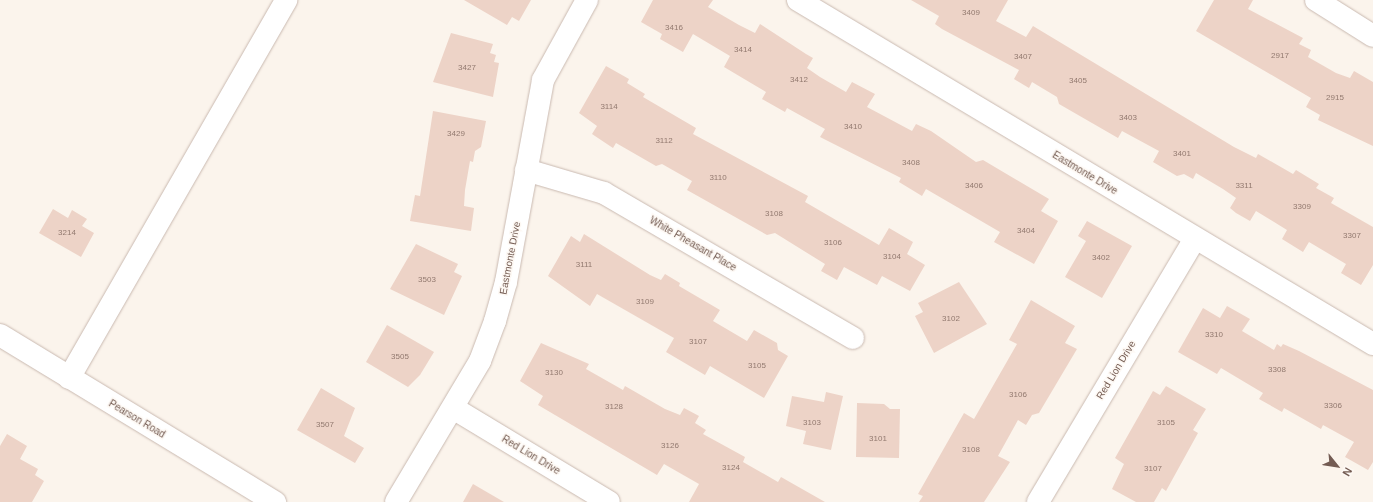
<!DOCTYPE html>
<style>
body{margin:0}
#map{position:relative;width:1373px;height:502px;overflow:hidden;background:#fbf4ec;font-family:Helvetica,sans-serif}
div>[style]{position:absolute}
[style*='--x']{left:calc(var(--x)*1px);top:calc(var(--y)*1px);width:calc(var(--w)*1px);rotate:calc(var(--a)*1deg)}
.building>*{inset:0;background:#edd3c7}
.roads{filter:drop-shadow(0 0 1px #c9b9b0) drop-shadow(0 0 1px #c9b9b0)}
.minor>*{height:22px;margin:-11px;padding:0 11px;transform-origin:11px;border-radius:11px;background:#fff}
span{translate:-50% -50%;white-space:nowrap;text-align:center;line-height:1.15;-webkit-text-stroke:3px #fdf8f3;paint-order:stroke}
.number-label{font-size:8px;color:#92796f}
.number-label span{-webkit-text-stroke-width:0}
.street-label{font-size:10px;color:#735b52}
.north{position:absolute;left:1317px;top:446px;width:40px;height:40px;-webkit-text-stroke:3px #fdf8f3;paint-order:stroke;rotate:120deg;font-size:11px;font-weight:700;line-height:16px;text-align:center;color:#735b52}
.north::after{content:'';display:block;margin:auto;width:14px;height:18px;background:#735b52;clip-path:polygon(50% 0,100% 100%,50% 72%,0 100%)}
</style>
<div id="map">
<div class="building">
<i style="clip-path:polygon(464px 0,531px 0,519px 21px,512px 17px,507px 25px)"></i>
<i style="clip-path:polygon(653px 0,713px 0,708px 7px,739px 25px,755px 33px,760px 24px,806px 54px,813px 58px,807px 68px,820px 77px,846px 92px,852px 82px,875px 94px,867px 107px,912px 131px,916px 124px,931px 131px,976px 162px,983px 160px,1049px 199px,1041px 211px,1058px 221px,1034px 264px,994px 242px,1000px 232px,926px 189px,922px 196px,899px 182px,901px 178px,820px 137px,825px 129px,787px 108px,785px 112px,762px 99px,766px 92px,724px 67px,730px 56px,693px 34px,683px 52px,660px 39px,662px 34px,641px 22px)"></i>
<i style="clip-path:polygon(911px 0,1008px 0,996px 21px,1026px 37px,1033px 26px,1234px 147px,1256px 158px,1258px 154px,1293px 174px,1296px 170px,1319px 184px,1316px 188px,1334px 198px,1331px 203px,1373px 227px,1373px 265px,1361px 285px,1341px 273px,1346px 264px,1309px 242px,1303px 252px,1282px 239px,1287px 230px,1256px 211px,1250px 221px,1236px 213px,1230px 208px,1236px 198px,1223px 189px,1196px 173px,1193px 179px,1184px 174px,1177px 176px,1153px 162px,1159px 151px,1122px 131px,1118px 138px,1059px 104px,1057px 97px,1032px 82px,1029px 88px,1014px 79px,1019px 70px,942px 29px,935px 24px,939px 16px)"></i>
<i style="clip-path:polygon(1214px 0,1253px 0,1248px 9px,1303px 38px,1299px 44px,1311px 50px,1308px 57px,1336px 73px,1350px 78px,1354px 71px,1373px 82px,1373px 146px,1318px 120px,1320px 115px,1306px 107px,1311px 98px,1196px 31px)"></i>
<i style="clip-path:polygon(451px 33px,493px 44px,490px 53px,496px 55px,494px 62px,499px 63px,493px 97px,433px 82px)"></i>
<i style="clip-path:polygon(606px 66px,629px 79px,627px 83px,645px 94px,643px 97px,696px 128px,693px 134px,808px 196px,805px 202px,879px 245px,889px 228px,913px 242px,907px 254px,925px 265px,910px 291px,882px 276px,877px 285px,844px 267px,837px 280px,821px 271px,825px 264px,804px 251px,775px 233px,767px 235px,687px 190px,692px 181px,662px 164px,656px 166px,616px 143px,613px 148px,592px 134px,597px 126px,579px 113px)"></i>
<i style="clip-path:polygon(433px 111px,486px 121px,481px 147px,475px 151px,473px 162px,470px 161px,465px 190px,464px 206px,474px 208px,471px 231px,410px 221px,415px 195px,420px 196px)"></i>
<i style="clip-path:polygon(53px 209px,68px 218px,72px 210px,87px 219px,82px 226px,94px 233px,81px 257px,39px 233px)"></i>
<i style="clip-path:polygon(1087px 221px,1132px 246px,1102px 298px,1065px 277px,1086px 241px,1078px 236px)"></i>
<i style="clip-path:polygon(584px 234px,650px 275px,661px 280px,665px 274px,680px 283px,679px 286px,720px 310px,713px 321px,747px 341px,754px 330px,777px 343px,778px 350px,788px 356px,764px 398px,710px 366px,705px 375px,666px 352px,674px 338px,597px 294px,590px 306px,548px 276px,571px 236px,580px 242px)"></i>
<i style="clip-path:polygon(416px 244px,458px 264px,454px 272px,462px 276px,444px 315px,390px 289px)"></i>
<i style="clip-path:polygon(959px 282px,987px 324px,934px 353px,915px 316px,923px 312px,918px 303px)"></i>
<i style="clip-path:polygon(1031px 300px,1075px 326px,1065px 343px,1077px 349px,1039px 413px,1032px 415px,1026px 425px,1018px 420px,998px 456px,1010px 462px,984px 502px,919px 502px,923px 496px,918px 494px,964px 413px,974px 419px,1017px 344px,1009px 340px)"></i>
<i style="clip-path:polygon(1227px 306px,1250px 319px,1242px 331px,1274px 350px,1277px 344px,1281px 347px,1283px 344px,1299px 351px,1373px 390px,1373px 462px,1368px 470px,1345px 457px,1354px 442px,1323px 425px,1321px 429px,1284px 408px,1282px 412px,1259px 399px,1263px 393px,1221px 368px,1217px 374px,1178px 352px,1203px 308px,1220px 318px)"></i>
<i style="clip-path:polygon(387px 325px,434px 352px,420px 375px,408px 387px,366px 362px)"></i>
<i style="clip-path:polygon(541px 343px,589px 364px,586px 369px,623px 390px,625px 386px,665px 409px,680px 415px,684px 408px,699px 416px,695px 423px,706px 430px,703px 434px,745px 457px,743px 462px,778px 482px,781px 477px,825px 502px,689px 502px,699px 484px,664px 464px,657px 475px,538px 405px,543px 396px,520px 381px)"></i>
<i style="clip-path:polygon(1166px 386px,1206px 409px,1193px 430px,1198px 433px,1166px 491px,1162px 488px,1154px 502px,1136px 502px,1112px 489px,1124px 464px,1115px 458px,1153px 391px,1160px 395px)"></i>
<i style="clip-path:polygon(321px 388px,355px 408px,344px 436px,364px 448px,355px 463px,297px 430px)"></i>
<i style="clip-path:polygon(826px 392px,843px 396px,831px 450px,803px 444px,806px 431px,786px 426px,792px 396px,824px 402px)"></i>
<i style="clip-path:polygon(857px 403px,884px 404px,890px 409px,900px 409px,899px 458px,856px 457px)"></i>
<i style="clip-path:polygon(7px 434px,27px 446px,20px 459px,38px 469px,35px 475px,44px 481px,32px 502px,0 502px,0 446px)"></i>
<i style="clip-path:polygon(473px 484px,504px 502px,463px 502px)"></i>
</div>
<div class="roads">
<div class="minor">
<i style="--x:798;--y:0;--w:670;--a:30.89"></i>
<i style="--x:1316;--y:0;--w:67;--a:32.3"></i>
<i style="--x:526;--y:170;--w:81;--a:16.4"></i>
<i style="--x:604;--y:193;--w:288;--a:30.2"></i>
<i style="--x:0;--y:335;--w:322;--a:31.3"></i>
<i style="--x:69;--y:378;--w:436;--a:-60.1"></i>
<i style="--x:453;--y:408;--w:182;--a:31.1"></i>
<i style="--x:396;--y:502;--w:164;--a:-59.2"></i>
<i style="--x:480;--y:361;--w:43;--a:-69.4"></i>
<i style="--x:495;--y:321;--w:41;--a:-74.2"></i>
<i style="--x:506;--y:282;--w:205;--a:-79.6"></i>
<i style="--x:543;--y:80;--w:91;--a:-61.2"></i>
<i style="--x:1038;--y:502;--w:306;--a:-59.2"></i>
</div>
</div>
<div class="number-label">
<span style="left:971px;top:13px">3409</span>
<span style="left:674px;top:28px">3416</span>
<span style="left:743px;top:50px">3414</span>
<span style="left:1280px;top:56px">2917</span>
<span style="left:1023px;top:57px">3407</span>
<span style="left:467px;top:68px">3427</span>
<span style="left:799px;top:80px">3412</span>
<span style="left:1078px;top:81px">3405</span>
<span style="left:1335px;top:98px">2915</span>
<span style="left:609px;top:107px">3114</span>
<span style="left:1128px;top:118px">3403</span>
<span style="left:853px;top:127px">3410</span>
<span style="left:456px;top:134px">3429</span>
<span style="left:664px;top:141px">3112</span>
<span style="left:1182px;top:154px">3401</span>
<span style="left:911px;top:163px">3408</span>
<span style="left:718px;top:178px">3110</span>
<span style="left:974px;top:186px">3406</span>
<span style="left:1244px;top:186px">3311</span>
<span style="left:1302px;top:207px">3309</span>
<span style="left:774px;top:214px">3108</span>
<span style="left:1026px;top:231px">3404</span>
<span style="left:67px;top:233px">3214</span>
<span style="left:1352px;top:236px">3307</span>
<span style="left:833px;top:243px">3106</span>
<span style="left:892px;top:257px">3104</span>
<span style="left:1101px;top:258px">3402</span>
<span style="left:584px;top:265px">3111</span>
<span style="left:427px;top:280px">3503</span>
<span style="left:645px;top:302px">3109</span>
<span style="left:951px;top:319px">3102</span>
<span style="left:1214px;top:335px">3310</span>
<span style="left:698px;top:342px">3107</span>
<span style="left:400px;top:357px">3505</span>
<span style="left:757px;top:366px">3105</span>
<span style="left:1277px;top:370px">3308</span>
<span style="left:554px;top:373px">3130</span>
<span style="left:1018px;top:395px">3106</span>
<span style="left:1333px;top:406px">3306</span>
<span style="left:614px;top:407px">3128</span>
<span style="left:812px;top:423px">3103</span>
<span style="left:1166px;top:423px">3105</span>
<span style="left:325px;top:425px">3507</span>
<span style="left:878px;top:439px">3101</span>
<span style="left:670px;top:446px">3126</span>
<span style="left:971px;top:450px">3108</span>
<span style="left:731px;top:468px">3124</span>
<span style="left:1153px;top:469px">3107</span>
</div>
<div class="street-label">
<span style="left:1085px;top:173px;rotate:31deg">Eastmonte Drive</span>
<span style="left:693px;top:244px;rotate:30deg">White Pheasant Place</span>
<span style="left:510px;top:258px;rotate:-79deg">Eastmonte Drive</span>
<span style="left:1116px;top:370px;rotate:-59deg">Red Lion Drive</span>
<span style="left:137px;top:419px;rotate:31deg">Pearson Road</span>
<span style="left:531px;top:455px;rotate:31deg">Red Lion Drive</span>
</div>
<div class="north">N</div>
</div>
